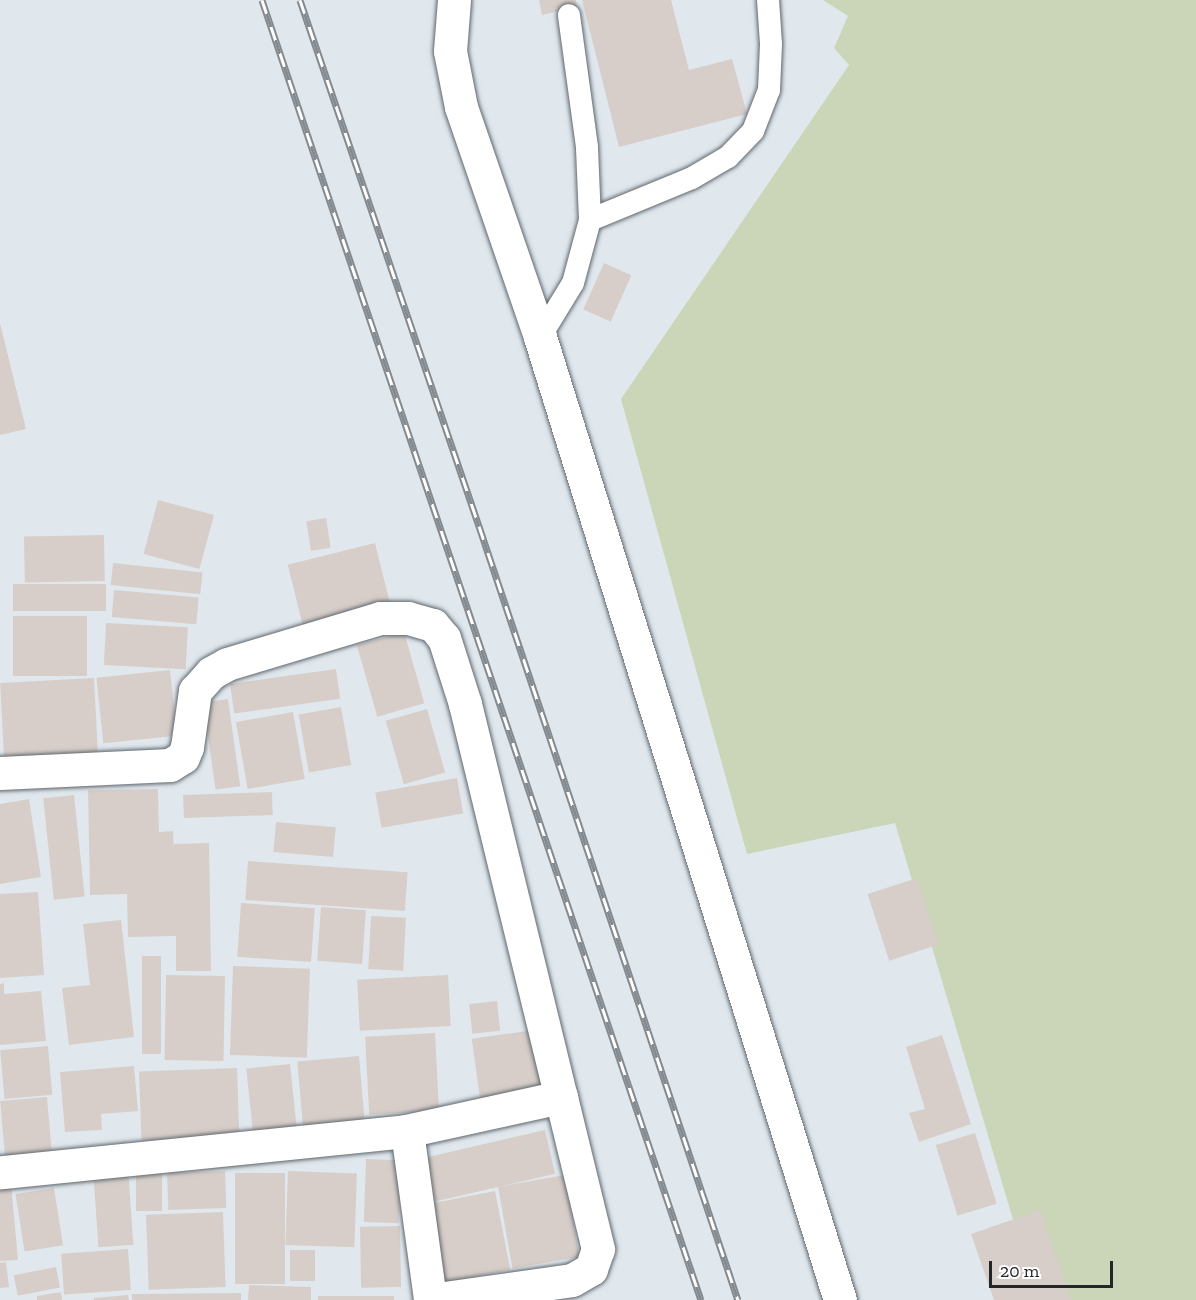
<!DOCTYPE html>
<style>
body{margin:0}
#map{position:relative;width:1196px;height:1300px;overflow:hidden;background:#e0e8ee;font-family:"Zilla Slab",serif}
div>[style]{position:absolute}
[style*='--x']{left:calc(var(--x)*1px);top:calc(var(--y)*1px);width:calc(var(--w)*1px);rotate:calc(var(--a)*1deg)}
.green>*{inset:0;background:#cbd5b7}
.building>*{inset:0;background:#d7cec9;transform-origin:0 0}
.roads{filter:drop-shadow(0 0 2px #60676d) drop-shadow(0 0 2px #60676d)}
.lane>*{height:22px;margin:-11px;padding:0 11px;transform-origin:11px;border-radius:11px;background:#fff}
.street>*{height:33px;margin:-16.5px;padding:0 16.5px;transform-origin:16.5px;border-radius:16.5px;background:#fff}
.rail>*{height:7px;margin-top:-3.5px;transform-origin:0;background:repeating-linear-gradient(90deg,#fff 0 14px,#848a8e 0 28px);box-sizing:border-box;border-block:2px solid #848a8e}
span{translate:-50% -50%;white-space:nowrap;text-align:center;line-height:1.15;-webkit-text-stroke:4.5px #fff;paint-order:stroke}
.scale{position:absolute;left:989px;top:1261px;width:124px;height:27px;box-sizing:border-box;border:3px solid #232629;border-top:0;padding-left:8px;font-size:18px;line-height:21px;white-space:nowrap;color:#232629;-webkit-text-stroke:4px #fff;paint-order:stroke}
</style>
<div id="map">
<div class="green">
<i style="clip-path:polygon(823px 0,1196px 0,1196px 1300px,1037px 1300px,895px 823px,747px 854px,621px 399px,849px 65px,834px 48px,848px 16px)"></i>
</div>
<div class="building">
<i style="clip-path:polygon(539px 0,576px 0,577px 7px,542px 15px)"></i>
<i style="clip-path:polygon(582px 0,671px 0,689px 70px,732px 59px,747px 114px,619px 147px)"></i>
<i style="left:604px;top:263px;width:30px;height:51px;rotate:24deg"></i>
<i style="clip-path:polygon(0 323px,26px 429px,0 435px)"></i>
<i style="left:158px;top:500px;width:58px;height:56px;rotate:15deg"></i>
<i style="left:326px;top:518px;width:30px;height:20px;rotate:81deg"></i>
<i style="left:104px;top:535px;width:46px;height:80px;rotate:89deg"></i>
<i style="left:375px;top:543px;width:65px;height:90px;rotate:76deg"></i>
<i style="left:113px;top:563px;width:90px;height:22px;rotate:6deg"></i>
<i style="left:106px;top:584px;width:27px;height:93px;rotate:90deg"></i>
<i style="left:114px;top:590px;width:85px;height:27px;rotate:5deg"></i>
<i style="left:13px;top:616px;width:74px;height:60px"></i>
<i style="left:106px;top:623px;width:82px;height:42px;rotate:3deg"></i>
<i style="left:404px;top:632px;width:74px;height:49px;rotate:74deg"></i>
<i style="left:336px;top:669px;width:30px;height:107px;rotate:82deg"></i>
<i style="left:170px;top:670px;width:66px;height:74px;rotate:84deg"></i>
<i style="left:94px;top:678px;width:78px;height:94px;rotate:87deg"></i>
<i style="left:228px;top:699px;width:88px;height:25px;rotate:82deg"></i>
<i style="left:341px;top:707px;width:59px;height:43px;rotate:80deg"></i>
<i style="left:427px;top:709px;width:66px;height:43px;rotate:74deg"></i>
<i style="left:293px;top:712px;width:68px;height:58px;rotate:80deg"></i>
<i style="left:457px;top:778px;width:36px;height:83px;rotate:80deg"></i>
<i style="clip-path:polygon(158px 789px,159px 832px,173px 831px,174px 850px,174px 844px,209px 843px,211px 971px,176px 971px,176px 936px,128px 937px,127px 894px,90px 895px,88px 790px)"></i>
<i style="left:272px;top:792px;width:23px;height:89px;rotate:88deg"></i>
<i style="left:74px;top:795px;width:102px;height:31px;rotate:84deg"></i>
<i style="clip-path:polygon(29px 799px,41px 877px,0 884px,0 804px)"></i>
<i style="left:276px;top:822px;width:60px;height:30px;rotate:5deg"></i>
<i style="left:248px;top:861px;width:160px;height:39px;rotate:4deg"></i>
<i style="left:917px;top:878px;width:70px;height:52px;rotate:72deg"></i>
<i style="clip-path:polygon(38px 892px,44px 975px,0 978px,0 894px)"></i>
<i style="left:241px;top:903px;width:74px;height:54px;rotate:4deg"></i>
<i style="left:321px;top:907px;width:45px;height:54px;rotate:4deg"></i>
<i style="left:371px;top:916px;width:35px;height:53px;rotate:3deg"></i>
<i style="clip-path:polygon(121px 920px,134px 1037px,69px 1045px,62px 988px,90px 985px,83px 924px)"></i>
<i style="left:142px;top:956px;width:19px;height:98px"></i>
<i style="left:233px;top:966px;width:77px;height:89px;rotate:2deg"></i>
<i style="left:166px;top:975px;width:59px;height:85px;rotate:1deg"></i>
<i style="left:448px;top:975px;width:51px;height:91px;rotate:87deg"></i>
<i style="clip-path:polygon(4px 983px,4px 994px,41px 991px,46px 1041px,0 1045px,0 984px)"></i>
<i style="left:497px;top:1001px;width:30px;height:28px;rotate:84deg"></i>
<i style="left:541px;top:1029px;width:71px;height:70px;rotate:82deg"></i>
<i style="left:435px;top:1033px;width:78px;height:70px;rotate:87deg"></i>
<i style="clip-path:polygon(942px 1035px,971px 1124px,919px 1142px,909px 1113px,925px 1109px,906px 1047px)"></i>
<i style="left:48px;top:1046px;width:49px;height:48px;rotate:85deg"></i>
<i style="left:359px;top:1056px;width:75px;height:62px;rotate:85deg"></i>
<i style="left:290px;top:1064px;width:68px;height:44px;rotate:84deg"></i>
<i style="clip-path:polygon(134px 1066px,138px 1111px,101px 1114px,102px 1130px,65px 1132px,60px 1072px)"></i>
<i style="left:237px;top:1068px;width:69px;height:98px;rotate:88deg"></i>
<i style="left:47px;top:1097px;width:57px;height:47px;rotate:85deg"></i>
<i style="left:545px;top:1130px;width:45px;height:133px;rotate:77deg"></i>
<i style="left:975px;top:1133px;width:74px;height:41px;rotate:73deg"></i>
<i style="left:366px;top:1159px;width:35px;height:63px;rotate:2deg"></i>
<i style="left:128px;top:1168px;width:77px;height:35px;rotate:86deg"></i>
<i style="left:136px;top:1171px;width:26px;height:40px"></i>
<i style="left:225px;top:1171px;width:37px;height:58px;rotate:88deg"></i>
<i style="left:288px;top:1171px;width:69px;height:74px;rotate:2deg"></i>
<i style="left:285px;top:1173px;width:111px;height:50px;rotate:90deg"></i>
<i style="left:565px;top:1175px;width:83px;height:68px;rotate:80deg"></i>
<i style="clip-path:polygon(11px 1183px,18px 1260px,0 1261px,0 1184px)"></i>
<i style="left:54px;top:1188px;width:58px;height:39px;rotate:81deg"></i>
<i style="left:495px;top:1191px;width:80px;height:76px;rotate:79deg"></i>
<i style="clip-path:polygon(1040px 1210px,1071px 1300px,994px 1300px,971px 1234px)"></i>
<i style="left:223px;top:1212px;width:75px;height:77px;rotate:88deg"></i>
<i style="left:400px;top:1226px;width:61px;height:40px;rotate:89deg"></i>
<i style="left:128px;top:1249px;width:41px;height:67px;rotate:86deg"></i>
<i style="left:315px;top:1250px;width:31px;height:25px;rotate:90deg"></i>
<i style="clip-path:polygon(6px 1262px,9px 1287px,0 1288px,0 1263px)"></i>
<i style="left:56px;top:1267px;width:21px;height:43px;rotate:79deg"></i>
<i style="clip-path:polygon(249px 1285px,311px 1287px,311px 1300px,248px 1300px)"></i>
<i style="clip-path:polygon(61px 1292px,62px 1300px,37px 1300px,37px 1296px)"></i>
<i style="clip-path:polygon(241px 1293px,241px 1300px,132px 1300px,132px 1294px)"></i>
<i style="clip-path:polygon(128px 1295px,129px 1300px,94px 1300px,94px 1298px)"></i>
<i style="left:318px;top:1296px;width:76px;height:4px"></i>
</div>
<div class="roads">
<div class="lane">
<i style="--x:590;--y:220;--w:110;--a:-22.4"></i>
<i style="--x:692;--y:178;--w:42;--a:-30.3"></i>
<i style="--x:728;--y:157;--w:36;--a:-46"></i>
<i style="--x:753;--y:131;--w:44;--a:-68.7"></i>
<i style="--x:769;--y:90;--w:46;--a:-87.5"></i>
<i style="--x:771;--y:44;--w:44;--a:-93.9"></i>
<i style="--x:540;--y:337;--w:63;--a:-58.6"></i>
<i style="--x:573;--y:283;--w:65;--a:-74.9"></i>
<i style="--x:590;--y:220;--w:73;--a:-92.4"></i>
<i style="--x:587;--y:147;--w:133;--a:-97.8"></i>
</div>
<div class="street">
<i style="--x:454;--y:0;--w:51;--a:94.5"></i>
<i style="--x:450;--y:51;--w:57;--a:78.9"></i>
<i style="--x:461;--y:107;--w:243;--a:71"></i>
<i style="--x:540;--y:337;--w:1009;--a:72.7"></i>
<i style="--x:0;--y:773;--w:170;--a:-2.7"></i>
<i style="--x:170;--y:765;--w:15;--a:-32"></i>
<i style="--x:183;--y:757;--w:11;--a:-68"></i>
<i style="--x:187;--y:747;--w:57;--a:-81.9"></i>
<i style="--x:195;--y:691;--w:24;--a:-48"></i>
<i style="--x:211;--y:673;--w:18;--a:-29"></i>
<i style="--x:227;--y:664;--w:160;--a:-16.7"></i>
<i style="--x:380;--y:618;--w:28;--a:0"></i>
<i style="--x:408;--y:618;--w:26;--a:16"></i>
<i style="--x:433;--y:625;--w:17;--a:50"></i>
<i style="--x:444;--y:638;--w:69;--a:72.3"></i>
<i style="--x:465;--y:704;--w:405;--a:76.3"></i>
<i style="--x:561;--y:1097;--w:158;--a:167.6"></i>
<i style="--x:407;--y:1131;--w:409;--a:174.2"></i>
<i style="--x:407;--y:1131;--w:170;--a:82.2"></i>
<i style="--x:430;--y:1300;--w:143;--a:-8"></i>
<i style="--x:572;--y:1280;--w:22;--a:-30"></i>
<i style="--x:591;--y:1269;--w:21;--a:-71"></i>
<i style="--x:598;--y:1249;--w:156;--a:-103.7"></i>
</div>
</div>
<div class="rail">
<i style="--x:262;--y:0;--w:1372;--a:71.34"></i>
<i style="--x:300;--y:0;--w:556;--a:71.21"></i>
<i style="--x:479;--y:526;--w:816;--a:71.5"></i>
</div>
<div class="scale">20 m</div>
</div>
